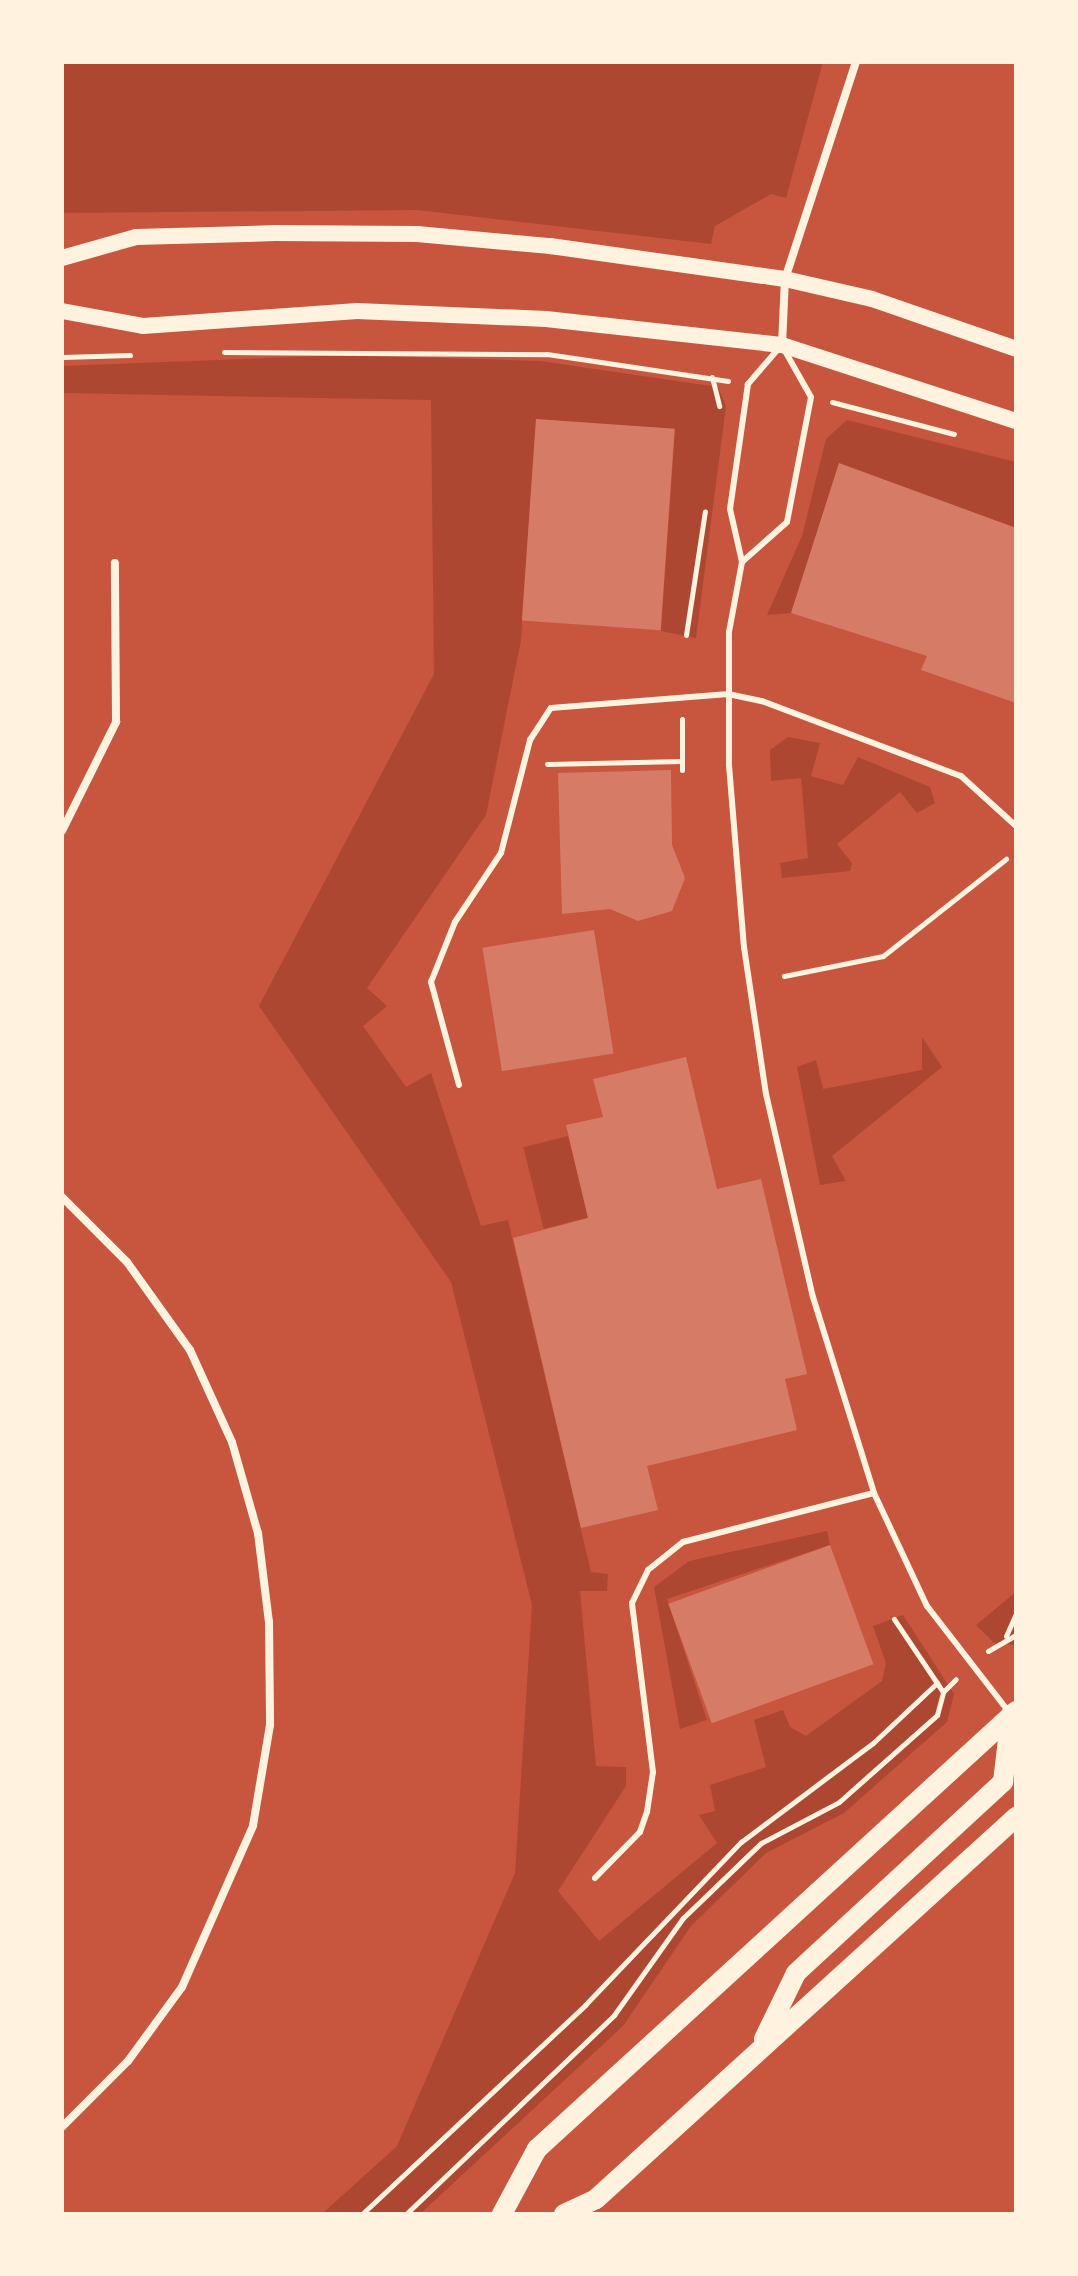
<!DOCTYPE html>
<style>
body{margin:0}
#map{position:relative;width:1078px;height:2276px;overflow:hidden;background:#c8553d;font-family:Inter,sans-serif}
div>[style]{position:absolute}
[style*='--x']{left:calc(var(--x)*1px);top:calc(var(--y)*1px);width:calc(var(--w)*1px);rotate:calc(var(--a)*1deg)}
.green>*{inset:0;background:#ae4732;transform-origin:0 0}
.building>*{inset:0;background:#d67c66;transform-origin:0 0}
.path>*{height:5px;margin:-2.5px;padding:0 2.5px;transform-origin:2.5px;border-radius:2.5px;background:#fff3e0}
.service>*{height:6px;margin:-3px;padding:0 3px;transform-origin:3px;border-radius:3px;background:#fff3e0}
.minor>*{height:8px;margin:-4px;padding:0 4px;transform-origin:4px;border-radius:4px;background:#fff3e0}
.secondary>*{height:16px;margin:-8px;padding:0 8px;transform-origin:8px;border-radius:8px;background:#fff3e0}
.primary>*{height:20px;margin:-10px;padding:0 10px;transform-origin:10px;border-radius:10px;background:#fff3e0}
span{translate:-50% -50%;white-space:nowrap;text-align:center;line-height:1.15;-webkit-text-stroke:6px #fff3e0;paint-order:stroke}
.frame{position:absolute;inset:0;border:64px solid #fff3e0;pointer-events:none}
</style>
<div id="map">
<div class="green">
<i style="clip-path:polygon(62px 62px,823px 62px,786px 198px,771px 194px,715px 226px,711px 244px,417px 210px,62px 213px)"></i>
<i style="clip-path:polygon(348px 355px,540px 361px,718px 387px,726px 406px,696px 638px,661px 631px,675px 429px,536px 420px,521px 640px,486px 815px,367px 988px,387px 1006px,363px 1026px,406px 1087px,431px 1073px,481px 1226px,508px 1220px,591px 1572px,608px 1574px,607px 1591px,580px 1591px,596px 1766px,626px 1767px,626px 1786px,558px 1891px,599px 1941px,717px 1843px,699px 1815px,715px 1811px,710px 1785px,766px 1767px,754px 1720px,783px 1710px,790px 1727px,806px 1736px,882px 1681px,886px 1663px,873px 1626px,903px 1615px,954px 1694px,947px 1722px,844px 1813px,766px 1853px,691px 1926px,623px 2026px,420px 2214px,322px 2214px,397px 2146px,515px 1873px,532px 1605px,451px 1282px,259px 1006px,434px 674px,431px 400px,62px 393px,62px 366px)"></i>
<i style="clip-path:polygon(847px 420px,1016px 462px,1016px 528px,839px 464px,791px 613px,767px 615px,802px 536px,826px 439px)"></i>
<i style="clip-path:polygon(788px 737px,820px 743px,811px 776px,843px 785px,858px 757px,930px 787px,935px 803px,917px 813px,900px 792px,837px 844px,852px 863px,850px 871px,782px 878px,780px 863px,808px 858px,801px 778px,771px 781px,770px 750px)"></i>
<i style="clip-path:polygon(922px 1037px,942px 1067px,832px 1156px,846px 1181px,820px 1185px,797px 1067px,816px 1060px,823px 1089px,922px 1070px)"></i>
<i style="left:568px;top:1136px;width:84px;height:46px;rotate:76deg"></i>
<i style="clip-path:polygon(827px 1531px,830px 1545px,667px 1599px,707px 1720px,680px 1729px,654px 1587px,689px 1561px)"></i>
<i style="clip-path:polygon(1016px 1592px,1016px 1645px,994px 1643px,976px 1625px)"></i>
</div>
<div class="building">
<i style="left:536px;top:419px;width:139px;height:202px;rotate:4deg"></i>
<i style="clip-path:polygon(839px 463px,1016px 528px,1016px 703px,921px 670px,927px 656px,791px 613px)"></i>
<i style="clip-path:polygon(671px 770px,672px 845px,685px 878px,672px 911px,638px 921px,610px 909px,562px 914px,558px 773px)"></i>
<i style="left:594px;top:930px;width:125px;height:113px;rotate:81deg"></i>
<i style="clip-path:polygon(686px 1057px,717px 1189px,761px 1179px,807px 1374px,785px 1379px,797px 1430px,647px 1466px,658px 1510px,581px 1528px,513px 1238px,588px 1218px,566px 1125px,603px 1117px,593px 1079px)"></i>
<i style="left:830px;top:1545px;width:127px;height:172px;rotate:70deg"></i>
</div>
<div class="path">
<i style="--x:224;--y:352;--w:323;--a:0.4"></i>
<i style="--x:547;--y:354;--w:183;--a:8.5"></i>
<i style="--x:62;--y:357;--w:68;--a:-1.7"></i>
<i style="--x:712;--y:377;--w:30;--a:76"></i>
<i style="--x:832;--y:402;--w:126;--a:14.7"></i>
<i style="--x:686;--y:635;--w:125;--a:-81.3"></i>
<i style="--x:682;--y:719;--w:51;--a:90"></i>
<i style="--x:547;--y:764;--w:135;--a:-1.3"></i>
<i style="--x:784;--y:976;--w:101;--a:-11.4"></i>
<i style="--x:883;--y:956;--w:157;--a:-38.3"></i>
<i style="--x:1006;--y:1636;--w:24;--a:-66"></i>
<i style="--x:988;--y:1651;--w:32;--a:-30"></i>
<i style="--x:943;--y:1692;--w:18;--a:-45"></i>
<i style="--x:362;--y:2214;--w:306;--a:-43.1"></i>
<i style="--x:585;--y:2005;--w:226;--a:-46.3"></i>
<i style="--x:741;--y:1842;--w:165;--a:-36.9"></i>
<i style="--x:873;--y:1743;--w:88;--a:-43.2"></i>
<i style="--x:406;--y:2214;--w:288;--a:-43.7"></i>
<i style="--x:614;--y:2015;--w:119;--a:-54.6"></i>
<i style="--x:683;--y:1918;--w:108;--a:-43.9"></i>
<i style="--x:761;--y:1843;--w:88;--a:-27.7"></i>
<i style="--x:839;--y:1802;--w:131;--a:-41.6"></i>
<i style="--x:937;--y:1715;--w:24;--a:-75"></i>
<i style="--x:943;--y:1692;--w:88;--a:-123.9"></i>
</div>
<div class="service">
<i style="--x:779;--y:348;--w:48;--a:130.7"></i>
<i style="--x:748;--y:384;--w:126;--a:98.2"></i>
<i style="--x:730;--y:509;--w:54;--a:77.2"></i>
<i style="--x:742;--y:562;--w:71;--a:100.5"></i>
<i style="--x:729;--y:632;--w:133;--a:90"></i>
<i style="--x:729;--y:765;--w:183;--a:85.3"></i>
<i style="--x:744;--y:947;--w:149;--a:81.5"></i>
<i style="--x:766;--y:1094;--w:208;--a:77"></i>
<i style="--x:813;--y:1297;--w:205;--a:72.7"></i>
<i style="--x:874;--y:1493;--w:125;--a:64.9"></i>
<i style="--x:927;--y:1606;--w:134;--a:52.3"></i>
<i style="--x:742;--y:562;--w:60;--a:-41.6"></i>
<i style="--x:787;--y:522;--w:127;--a:-79.1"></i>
<i style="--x:811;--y:397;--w:53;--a:-119.5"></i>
<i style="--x:459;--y:1085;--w:107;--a:-105.2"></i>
<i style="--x:431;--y:982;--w:65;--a:-68.2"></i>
<i style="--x:455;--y:922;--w:83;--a:-56.3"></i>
<i style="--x:501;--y:853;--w:117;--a:-75.6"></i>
<i style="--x:530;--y:740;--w:38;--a:-57"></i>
<i style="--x:551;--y:708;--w:178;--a:-4.5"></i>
<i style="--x:728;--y:694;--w:35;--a:12"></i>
<i style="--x:762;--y:701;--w:213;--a:20.7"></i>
<i style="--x:961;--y:776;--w:74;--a:42.3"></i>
<i style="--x:595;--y:1878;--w:64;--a:-45.6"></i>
<i style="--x:640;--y:1832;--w:21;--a:-71"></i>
<i style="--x:647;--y:1812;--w:40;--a:-81.5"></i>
<i style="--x:653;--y:1772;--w:170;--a:-97.1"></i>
<i style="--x:632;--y:1603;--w:37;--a:-64"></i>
<i style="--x:648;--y:1570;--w:45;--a:-38.7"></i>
<i style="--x:683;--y:1542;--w:197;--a:-14.4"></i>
</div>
<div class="minor">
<i style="--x:782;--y:345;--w:66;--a:-87.4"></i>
<i style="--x:785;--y:279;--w:228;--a:-71.9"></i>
<i style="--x:62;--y:831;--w:122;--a:-63.6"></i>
<i style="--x:116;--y:722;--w:159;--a:-90.4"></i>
<i style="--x:62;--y:1197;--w:92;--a:45"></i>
<i style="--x:127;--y:1262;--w:108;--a:54.4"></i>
<i style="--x:190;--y:1350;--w:101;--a:65.5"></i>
<i style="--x:232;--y:1442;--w:95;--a:74.1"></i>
<i style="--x:258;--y:1533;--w:90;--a:83"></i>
<i style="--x:269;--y:1622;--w:103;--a:89.4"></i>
<i style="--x:270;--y:1725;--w:102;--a:99.6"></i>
<i style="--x:253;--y:1826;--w:176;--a:113.8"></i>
<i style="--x:182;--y:1987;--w:92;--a:126.1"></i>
<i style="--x:128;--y:2061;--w:93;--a:135"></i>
</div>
<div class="secondary">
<i style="--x:62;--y:258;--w:77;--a:-15.8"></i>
<i style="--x:136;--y:237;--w:139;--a:-1.6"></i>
<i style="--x:275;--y:233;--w:142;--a:0.4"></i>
<i style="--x:417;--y:234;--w:134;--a:5.2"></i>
<i style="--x:550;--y:246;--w:237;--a:8"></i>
<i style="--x:785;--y:279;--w:89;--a:12.9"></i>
<i style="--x:872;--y:299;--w:152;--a:19.1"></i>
<i style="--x:62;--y:311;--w:82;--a:10.5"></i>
<i style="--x:143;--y:326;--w:215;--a:-4"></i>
<i style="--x:357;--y:311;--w:189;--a:2.4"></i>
<i style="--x:546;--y:319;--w:237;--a:6.3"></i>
<i style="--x:782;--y:345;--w:246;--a:18"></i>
</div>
<div class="primary">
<i style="--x:764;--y:2039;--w:73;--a:-64.1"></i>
<i style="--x:796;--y:1973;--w:282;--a:-42.7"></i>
<i style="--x:1003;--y:1782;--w:68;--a:-83.3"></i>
<i style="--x:502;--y:2214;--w:74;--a:-61.7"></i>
<i style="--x:537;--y:2149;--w:649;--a:-42.44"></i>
<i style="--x:564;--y:2214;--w:35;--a:-25"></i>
<i style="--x:596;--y:2199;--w:568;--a:-42.29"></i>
</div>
<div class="frame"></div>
</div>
